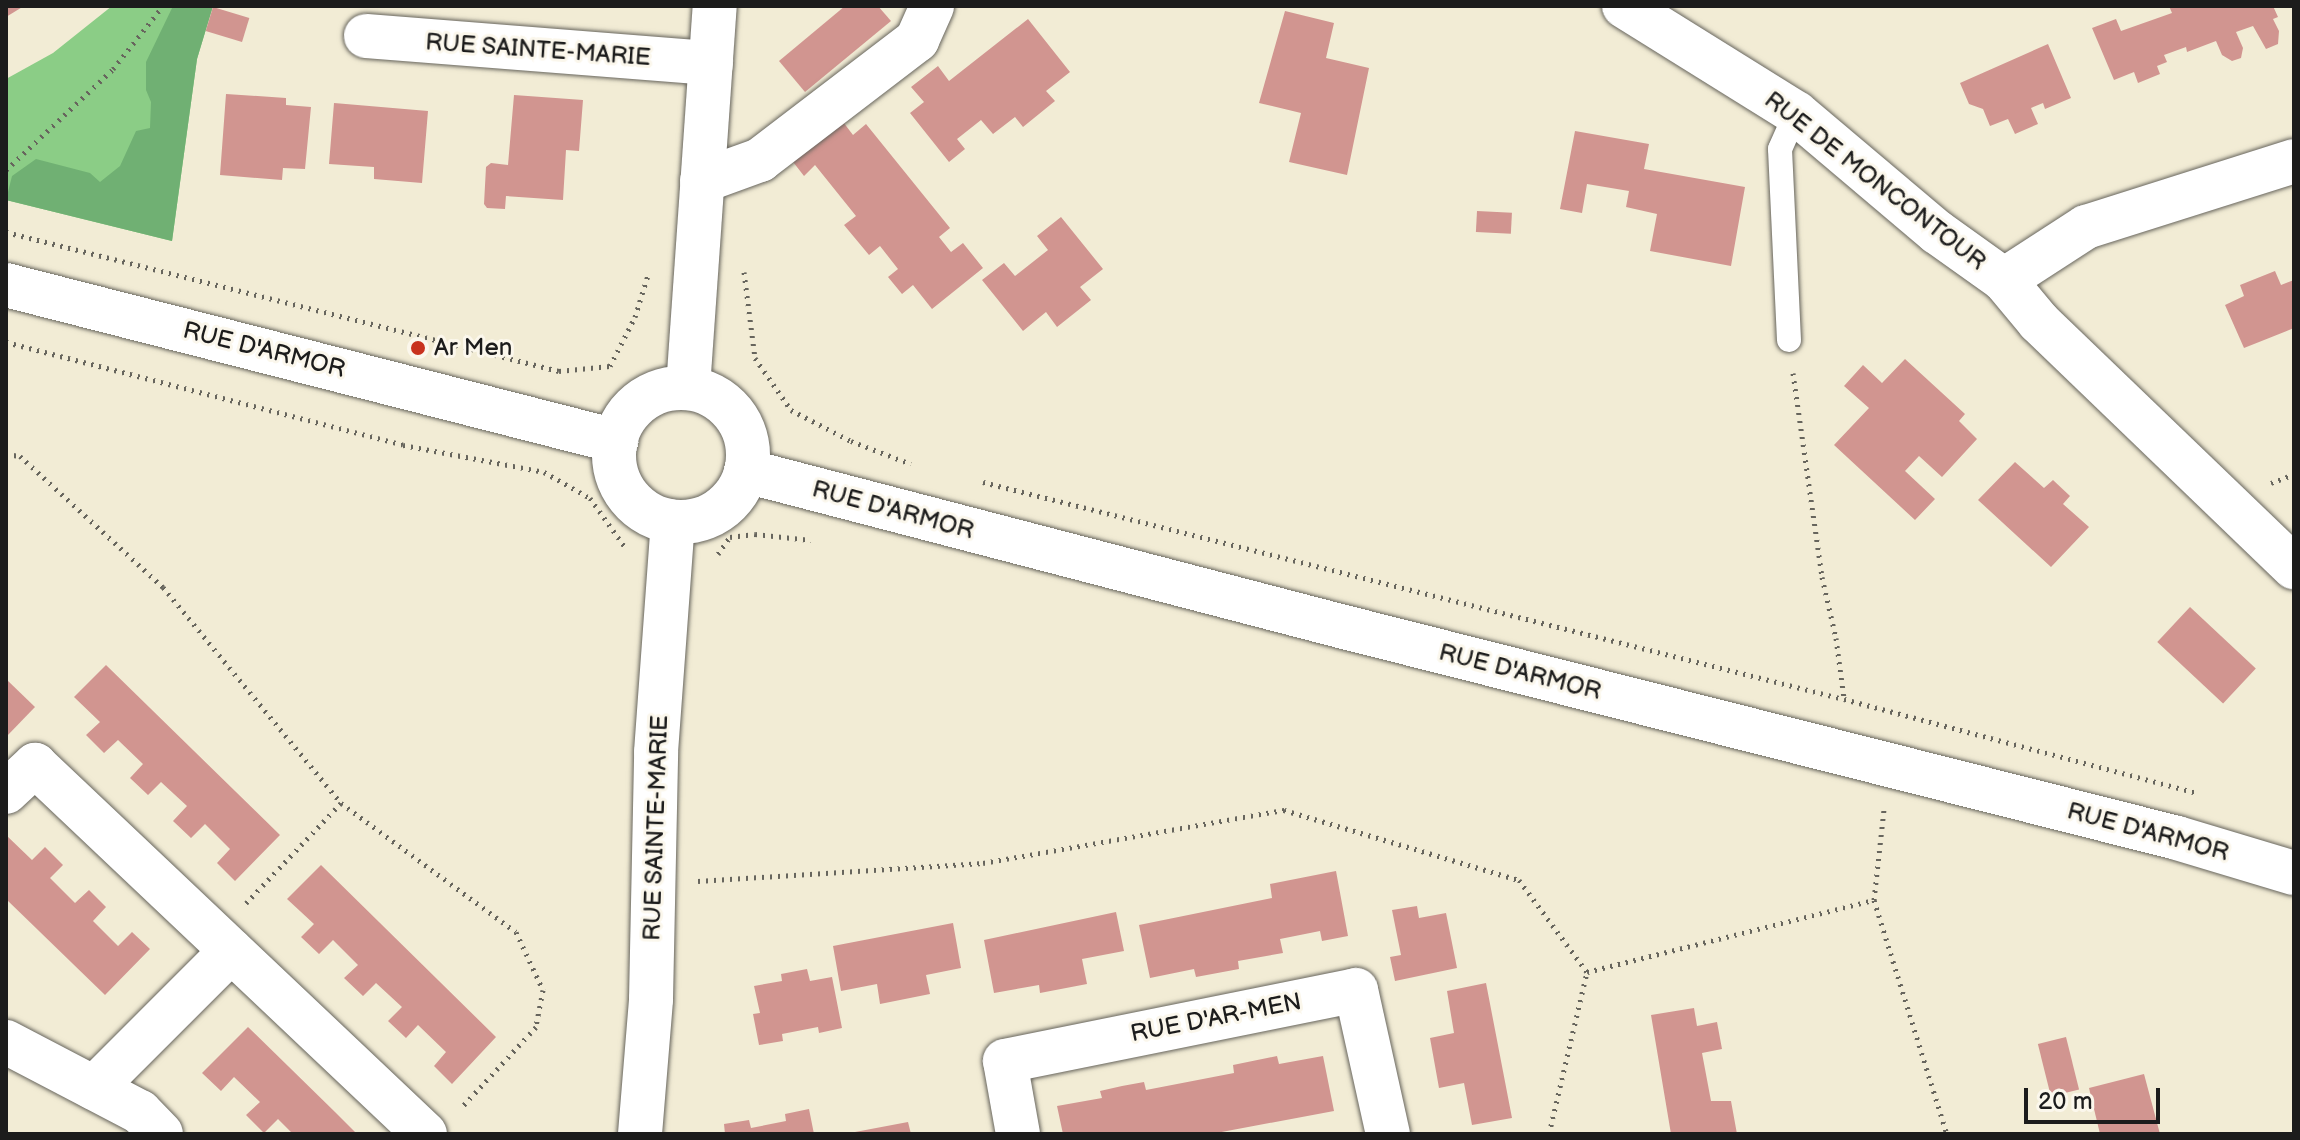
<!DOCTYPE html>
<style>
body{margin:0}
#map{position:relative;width:2300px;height:1140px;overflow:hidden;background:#f2ecd5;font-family:"Balsamiq Sans",sans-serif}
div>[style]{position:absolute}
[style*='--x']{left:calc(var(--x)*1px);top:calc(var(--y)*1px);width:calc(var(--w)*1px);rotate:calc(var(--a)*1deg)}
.green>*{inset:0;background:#8bcd86}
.forest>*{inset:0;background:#70b073}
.building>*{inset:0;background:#d19590;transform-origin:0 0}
.path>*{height:5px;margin-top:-2.5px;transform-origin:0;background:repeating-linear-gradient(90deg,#67655d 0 2px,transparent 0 8px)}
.roads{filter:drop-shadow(0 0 2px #67655d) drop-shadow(0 0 2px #67655d)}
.lane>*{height:24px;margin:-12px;padding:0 12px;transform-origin:12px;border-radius:12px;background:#fff}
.street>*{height:44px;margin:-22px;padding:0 22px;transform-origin:22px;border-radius:22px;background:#fff}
.secondary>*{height:44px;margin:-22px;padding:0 22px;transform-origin:22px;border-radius:22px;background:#fff}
.secondary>.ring{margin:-22px;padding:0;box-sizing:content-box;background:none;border:44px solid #fff;border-radius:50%}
.dots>*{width:22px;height:22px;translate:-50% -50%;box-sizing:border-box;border:4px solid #fbf7ec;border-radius:50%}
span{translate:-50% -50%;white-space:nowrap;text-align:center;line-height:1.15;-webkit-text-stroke:6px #fbf7ec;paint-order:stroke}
.street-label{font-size:24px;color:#1c1c1c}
.poi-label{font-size:24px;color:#1c1c1c}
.left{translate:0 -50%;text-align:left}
.frame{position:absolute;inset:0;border:8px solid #1c1c1c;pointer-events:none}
.scale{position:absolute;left:2024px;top:1088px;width:136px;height:36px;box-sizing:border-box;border:4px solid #1c1c1c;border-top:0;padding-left:10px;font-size:24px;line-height:28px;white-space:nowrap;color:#1c1c1c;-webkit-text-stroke:6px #fbf7ec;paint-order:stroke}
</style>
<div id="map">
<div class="green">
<i style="clip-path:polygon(112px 6px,213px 6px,197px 59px,172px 241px,6px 200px,6px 79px,53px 53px)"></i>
</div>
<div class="forest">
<i style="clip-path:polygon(173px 6px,213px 6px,197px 59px,172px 241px,6px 200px,12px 176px,36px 159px,90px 173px,100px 182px,120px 166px,136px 131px,150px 128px,151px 102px,146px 90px,146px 62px)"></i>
</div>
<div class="building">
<i style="clip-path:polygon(6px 6px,24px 6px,6px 17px)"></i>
<i style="clip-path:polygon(845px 6px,878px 6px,891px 21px,805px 92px,779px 61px)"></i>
<i style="clip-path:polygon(2169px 6px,2273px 6px,2278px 17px,2273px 19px,2279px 31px,2278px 44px,2266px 49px,2253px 26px,2236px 32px,2243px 48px,2241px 58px,2232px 61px,2222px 55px,2216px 41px,2187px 52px,2186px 47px,2164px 55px,2167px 62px,2157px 66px,2160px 74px,2138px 83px,2134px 72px,2114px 80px,2092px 28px,2116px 19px,2121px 31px,2172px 13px)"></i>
<i style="left:213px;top:7px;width:38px;height:25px;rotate:17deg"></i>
<i style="clip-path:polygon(1285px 11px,1334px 23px,1326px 58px,1369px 68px,1347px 175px,1289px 162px,1301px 113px,1259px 103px)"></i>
<i style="clip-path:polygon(1028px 19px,1070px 72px,1046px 91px,1055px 101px,1023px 127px,1015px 117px,993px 134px,981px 120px,957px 139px,965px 149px,949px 162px,910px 113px,924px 102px,911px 87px,938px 66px,949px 81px)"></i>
<i style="clip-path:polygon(2048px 44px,2071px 98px,2045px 109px,2043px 103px,2031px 108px,2038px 124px,2015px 134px,2008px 119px,1990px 126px,1983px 109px,1969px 104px,1960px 83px)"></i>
<i style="clip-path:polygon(226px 94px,286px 98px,286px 105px,311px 107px,305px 169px,283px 168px,282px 180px,220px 175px)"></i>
<i style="clip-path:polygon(514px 95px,583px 100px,579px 151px,566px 150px,563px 200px,506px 196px,505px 209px,487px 208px,484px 204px,486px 167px,491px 163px,508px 165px)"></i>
<i style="clip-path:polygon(334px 103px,428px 111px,422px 183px,374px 179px,374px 167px,329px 164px)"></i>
<i style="clip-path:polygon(840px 118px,853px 135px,866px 124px,950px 228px,939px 237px,951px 252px,963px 243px,983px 268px,932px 309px,913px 285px,902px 294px,888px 277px,898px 269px,880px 246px,869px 255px,844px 225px,856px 216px,815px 165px,804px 176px,790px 158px)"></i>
<i style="clip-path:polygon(1575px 131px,1649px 144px,1644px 169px,1745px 187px,1731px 266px,1650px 251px,1657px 214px,1626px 207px,1629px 191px,1587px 184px,1582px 213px,1560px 209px)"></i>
<i style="left:1477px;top:211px;width:35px;height:21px;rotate:3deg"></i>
<i style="clip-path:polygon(1061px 217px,1103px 269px,1080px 287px,1091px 300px,1057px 327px,1046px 312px,1023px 331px,982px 280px,1004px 263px,1015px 276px,1048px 250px,1037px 236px)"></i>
<i style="clip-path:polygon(2275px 271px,2281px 285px,2294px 280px,2294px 328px,2244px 348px,2225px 305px,2244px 296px,2240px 285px)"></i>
<i style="clip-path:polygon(1905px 359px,1965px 414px,1959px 421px,1977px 439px,1942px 477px,1919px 456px,1905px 471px,1935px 499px,1915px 520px,1834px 445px,1869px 408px,1844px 386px,1863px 365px,1882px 383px)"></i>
<i style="clip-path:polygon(2015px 462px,2044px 488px,2053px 480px,2070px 496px,2063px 504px,2089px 527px,2051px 567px,1978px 500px)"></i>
<i style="left:2190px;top:607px;width:90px;height:48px;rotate:43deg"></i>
<i style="clip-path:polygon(106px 665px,280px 835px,235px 881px,217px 863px,230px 849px,205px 824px,191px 838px,173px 821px,187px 806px,161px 782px,148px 795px,130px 778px,143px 764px,118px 740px,104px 753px,86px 735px,100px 722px,74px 697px)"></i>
<i style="clip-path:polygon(6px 679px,35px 707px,6px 737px)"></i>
<i style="clip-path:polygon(6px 835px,32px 860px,45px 847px,63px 865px,50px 878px,75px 903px,89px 890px,106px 907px,93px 921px,118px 946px,132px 932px,150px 949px,105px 995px,6px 899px)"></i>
<i style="clip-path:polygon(321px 865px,496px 1037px,452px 1084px,434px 1066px,446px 1052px,418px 1025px,406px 1038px,388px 1021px,402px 1007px,376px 983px,363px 996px,344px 978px,358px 965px,333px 940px,319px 954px,301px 937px,314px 924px,287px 899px)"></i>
<i style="clip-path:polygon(1336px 871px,1348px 936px,1322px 941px,1320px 931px,1280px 939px,1283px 953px,1238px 961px,1239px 969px,1196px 977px,1194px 969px,1150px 978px,1139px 925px,1272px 898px,1270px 884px)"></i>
<i style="clip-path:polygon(1417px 906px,1419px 918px,1446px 913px,1457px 968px,1395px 981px,1390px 957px,1401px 955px,1392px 910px)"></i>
<i style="clip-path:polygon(1116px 912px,1124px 951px,1082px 959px,1087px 984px,1040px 993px,1039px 985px,994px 993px,984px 940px)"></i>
<i style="clip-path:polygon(953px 923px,961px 968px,926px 975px,930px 994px,880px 1004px,877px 984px,841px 991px,833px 946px)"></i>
<i style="clip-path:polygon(807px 969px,810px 981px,832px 977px,842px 1028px,819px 1033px,818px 1027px,782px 1034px,783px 1041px,759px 1045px,753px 1014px,760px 1013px,754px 986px,782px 981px,781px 974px)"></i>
<i style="clip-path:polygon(1486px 983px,1512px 1118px,1472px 1125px,1464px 1083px,1439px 1088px,1430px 1038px,1454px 1033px,1447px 991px)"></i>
<i style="clip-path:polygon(1694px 1008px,1697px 1026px,1717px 1022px,1722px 1049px,1702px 1053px,1711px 1101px,1731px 1101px,1737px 1134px,1671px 1134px,1651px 1015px)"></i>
<i style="clip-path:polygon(248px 1027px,335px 1112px,357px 1134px,293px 1134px,278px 1119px,264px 1133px,246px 1115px,260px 1102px,234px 1077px,221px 1091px,202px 1073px)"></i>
<i style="left:2066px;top:1037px;width:54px;height:29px;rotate:76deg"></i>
<i style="clip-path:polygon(1277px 1056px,1279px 1064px,1323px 1056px,1334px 1111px,1211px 1134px,1063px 1134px,1057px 1106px,1102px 1098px,1100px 1091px,1122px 1086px,1144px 1082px,1146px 1090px,1234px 1073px,1233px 1065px)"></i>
<i style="clip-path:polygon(2144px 1074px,2160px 1134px,2100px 1134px,2089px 1088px)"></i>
<i style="clip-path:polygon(809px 1109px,814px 1134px,725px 1134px,724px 1124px,749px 1120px,751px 1128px,786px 1121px,785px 1114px)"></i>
<i style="clip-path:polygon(908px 1122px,911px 1134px,855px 1134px,855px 1132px)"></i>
</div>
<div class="path">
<i style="--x:6;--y:170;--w:147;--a:-43.3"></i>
<i style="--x:113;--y:69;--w:80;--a:-51.6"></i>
<i style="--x:6;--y:232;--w:570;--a:14.11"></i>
<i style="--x:559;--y:371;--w:51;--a:-5.6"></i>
<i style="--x:610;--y:366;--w:55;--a:-63"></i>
<i style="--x:635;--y:317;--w:44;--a:-72.8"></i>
<i style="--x:744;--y:272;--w:87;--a:82.7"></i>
<i style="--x:755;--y:358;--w:63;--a:55.3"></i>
<i style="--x:791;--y:410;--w:68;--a:27.3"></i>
<i style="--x:851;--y:441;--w:64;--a:21"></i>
<i style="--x:6;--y:342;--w:410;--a:14.5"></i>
<i style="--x:403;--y:445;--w:144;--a:10.8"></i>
<i style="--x:544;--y:472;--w:53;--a:29.5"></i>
<i style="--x:590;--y:498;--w:60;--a:54.5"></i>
<i style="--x:1793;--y:373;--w:206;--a:81.9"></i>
<i style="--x:1822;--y:577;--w:63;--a:77.1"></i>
<i style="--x:1836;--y:638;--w:61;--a:82.4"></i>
<i style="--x:6;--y:454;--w:14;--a:8"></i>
<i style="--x:20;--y:456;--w:194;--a:42.5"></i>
<i style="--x:163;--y:587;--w:280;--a:50.5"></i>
<i style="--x:341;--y:803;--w:138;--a:133.5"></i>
<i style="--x:983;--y:482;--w:888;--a:14.15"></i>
<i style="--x:1844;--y:699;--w:366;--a:14.9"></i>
<i style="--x:2271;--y:483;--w:25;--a:-21"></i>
<i style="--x:718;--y:554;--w:21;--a:-55"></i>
<i style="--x:730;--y:537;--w:25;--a:-7"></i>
<i style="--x:755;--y:534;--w:56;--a:6.1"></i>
<i style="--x:341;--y:803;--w:217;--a:36.4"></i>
<i style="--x:516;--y:932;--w:64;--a:65"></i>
<i style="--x:543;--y:990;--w:38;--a:101"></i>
<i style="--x:536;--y:1027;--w:109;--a:132.8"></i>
<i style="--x:698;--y:881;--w:286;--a:-3.6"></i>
<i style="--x:983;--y:863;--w:306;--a:-10"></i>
<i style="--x:1284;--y:810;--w:245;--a:16.6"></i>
<i style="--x:1519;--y:880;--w:114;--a:53.5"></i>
<i style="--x:1874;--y:900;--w:245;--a:72.7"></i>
<i style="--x:1549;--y:1134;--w:166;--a:-76.8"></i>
<i style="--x:1587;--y:972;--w:296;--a:-14.1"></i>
<i style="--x:1874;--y:900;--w:92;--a:-83.7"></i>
</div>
<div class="roads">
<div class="lane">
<i style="--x:1789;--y:340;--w:191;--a:-92.7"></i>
<i style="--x:1780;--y:149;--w:39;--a:-66"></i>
</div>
<div class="street">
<i style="--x:1624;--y:6;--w:203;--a:31.9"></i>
<i style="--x:1796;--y:113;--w:185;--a:40.2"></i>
<i style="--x:1937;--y:232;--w:82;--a:35.6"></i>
<i style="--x:2004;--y:280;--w:55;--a:50.2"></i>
<i style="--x:2039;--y:322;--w:354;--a:43.9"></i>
<i style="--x:366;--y:36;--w:346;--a:4.5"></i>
<i style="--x:702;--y:181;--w:62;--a:-19.9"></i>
<i style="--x:760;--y:160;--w:198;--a:-37.4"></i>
<i style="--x:917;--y:40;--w:37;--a:-66"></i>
<i style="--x:2004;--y:280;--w:98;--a:-32.9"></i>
<i style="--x:2086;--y:227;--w:218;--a:-17.6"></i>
<i style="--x:6;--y:792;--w:40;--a:-43"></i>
<i style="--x:35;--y:765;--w:537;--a:43.42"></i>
<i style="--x:6;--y:1042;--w:151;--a:27.6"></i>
<i style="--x:140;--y:1112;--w:30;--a:46"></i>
<i style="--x:94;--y:1088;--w:194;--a:-45"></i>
<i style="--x:640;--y:1134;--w:135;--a:-85.3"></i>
<i style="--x:651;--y:999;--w:247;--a:-88.8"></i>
<i style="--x:656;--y:752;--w:231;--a:-85.8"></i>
<i style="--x:1018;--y:1134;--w:74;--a:-100.1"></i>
<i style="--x:1005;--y:1061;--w:358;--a:-11.4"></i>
<i style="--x:1356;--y:990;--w:148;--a:77.5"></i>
</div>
<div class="secondary">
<i style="--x:6;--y:285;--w:630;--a:14.35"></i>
<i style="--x:688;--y:388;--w:383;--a:-86"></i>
<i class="ring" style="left:614px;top:388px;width:90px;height:90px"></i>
<i style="--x:746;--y:471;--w:622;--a:14.62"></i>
<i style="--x:1348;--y:628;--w:855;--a:14.21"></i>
<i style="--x:2177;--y:838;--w:122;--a:16.7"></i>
</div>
</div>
<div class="dots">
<i style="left:418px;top:348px;background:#c8321e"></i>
</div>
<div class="street-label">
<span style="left:538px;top:50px;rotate:4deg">RUE SAINTE-MARIE</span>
<span style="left:1875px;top:181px;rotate:38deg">RUE DE MONCONTOUR</span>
<span style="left:264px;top:350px;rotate:14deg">RUE D'ARMOR</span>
<span style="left:893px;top:510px;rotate:15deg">RUE D'ARMOR</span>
<span style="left:1520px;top:672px;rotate:14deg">RUE D'ARMOR</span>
<span style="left:656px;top:828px;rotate:-88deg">RUE SAINTE-MARIE</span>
<span style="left:2148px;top:832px;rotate:15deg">RUE D'ARMOR</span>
<span style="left:1216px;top:1018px;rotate:-11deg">RUE D'AR-MEN</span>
</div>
<div class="poi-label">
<span class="left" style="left:434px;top:348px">Ar Men</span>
</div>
<div class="frame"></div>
<div class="scale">20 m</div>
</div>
